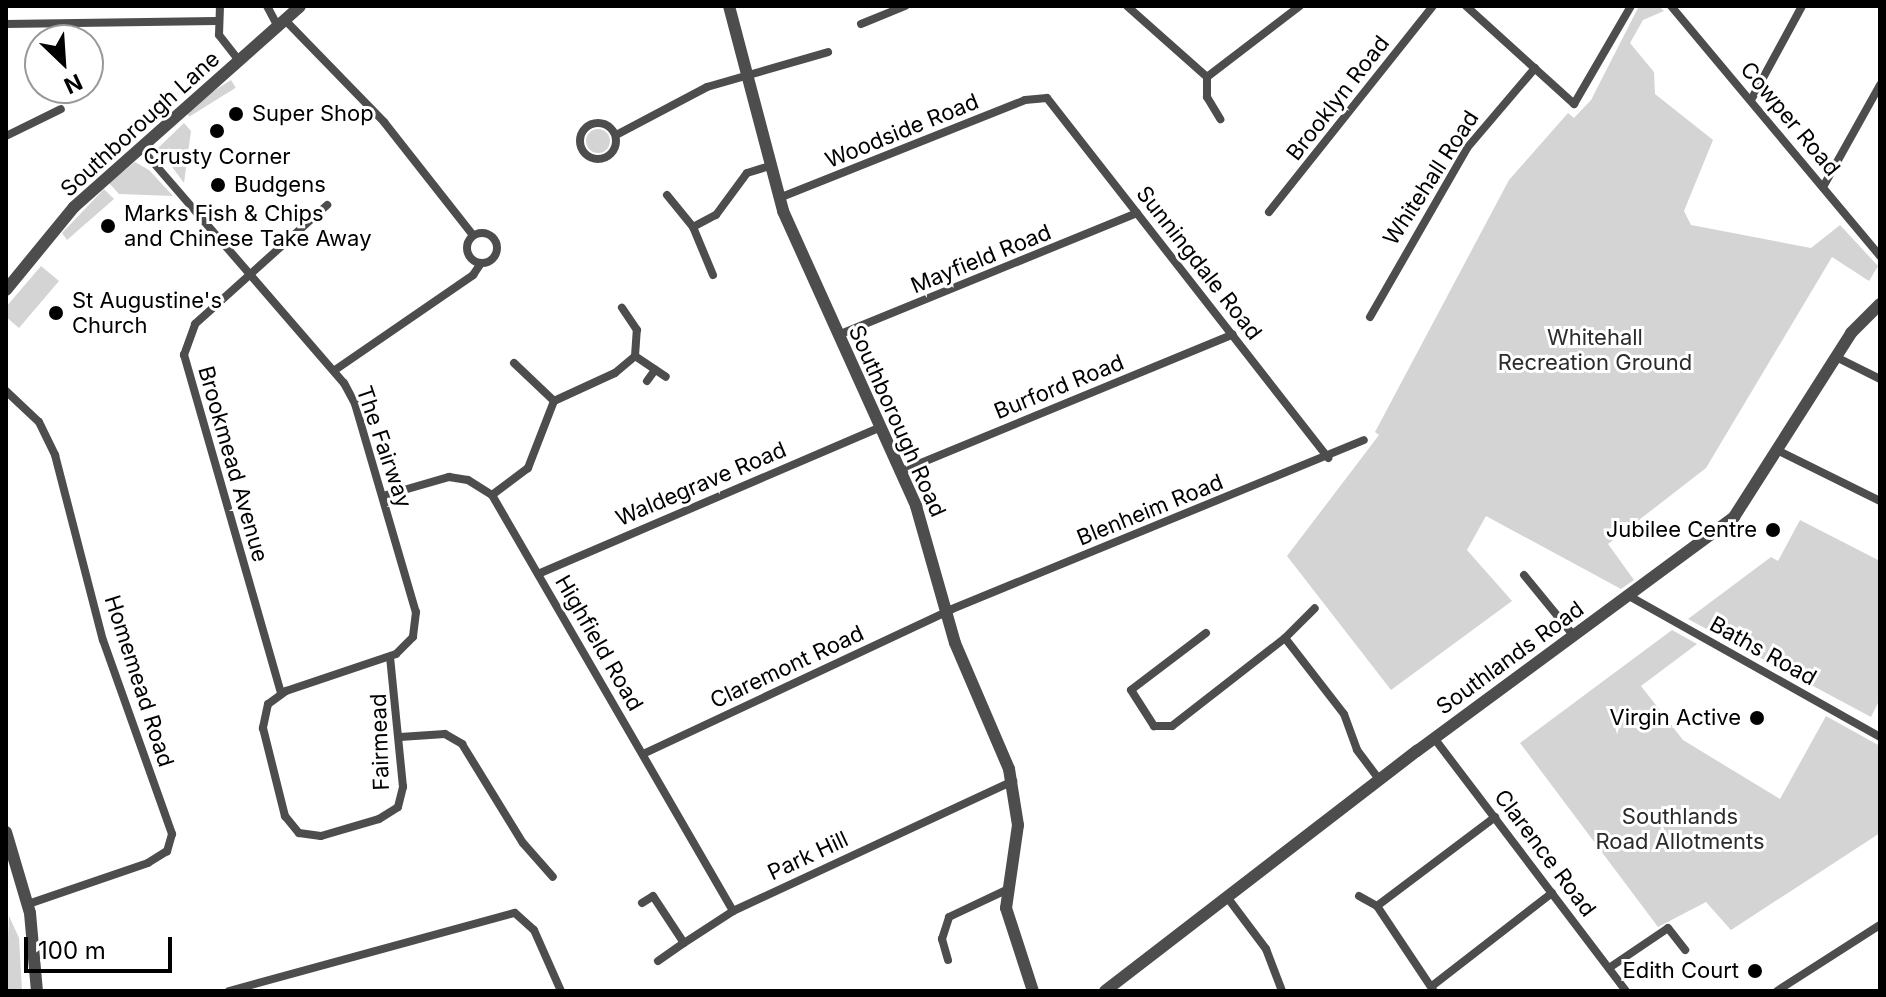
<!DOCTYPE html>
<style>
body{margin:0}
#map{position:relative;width:1886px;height:997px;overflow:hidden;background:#fff;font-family:Inter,sans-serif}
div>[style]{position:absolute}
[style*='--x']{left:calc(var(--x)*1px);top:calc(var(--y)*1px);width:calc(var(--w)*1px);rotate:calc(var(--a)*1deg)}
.green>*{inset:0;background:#d4d4d4;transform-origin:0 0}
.round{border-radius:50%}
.minor>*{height:8px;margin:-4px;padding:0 4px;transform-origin:4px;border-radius:4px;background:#4d4d4d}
.minor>.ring{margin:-4px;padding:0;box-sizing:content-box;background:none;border:8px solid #4d4d4d;border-radius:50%}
.tertiary>*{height:12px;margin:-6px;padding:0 6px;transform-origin:6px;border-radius:6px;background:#4d4d4d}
.dots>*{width:22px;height:22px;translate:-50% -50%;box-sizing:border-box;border:4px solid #fff;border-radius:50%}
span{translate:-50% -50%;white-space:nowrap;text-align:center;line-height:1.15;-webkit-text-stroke:6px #fff;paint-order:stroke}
.street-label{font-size:22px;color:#000}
.poi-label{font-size:22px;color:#000}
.left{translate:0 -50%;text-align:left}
.right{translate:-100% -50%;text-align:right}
.park-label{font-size:22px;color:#2b2b2b}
.frame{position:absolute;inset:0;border:8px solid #000;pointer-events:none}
.north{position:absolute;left:24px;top:24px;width:80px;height:80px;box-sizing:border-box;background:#fff;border:2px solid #999;border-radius:50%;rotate:155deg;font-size:22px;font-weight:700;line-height:32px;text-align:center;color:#000}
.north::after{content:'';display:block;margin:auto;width:28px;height:36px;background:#000;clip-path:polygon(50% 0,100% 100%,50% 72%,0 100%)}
.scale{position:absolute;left:24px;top:937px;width:148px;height:36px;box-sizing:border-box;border:4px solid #000;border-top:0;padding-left:10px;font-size:24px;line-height:28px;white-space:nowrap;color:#000;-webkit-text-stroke:6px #fff;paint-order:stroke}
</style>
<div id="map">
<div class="green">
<i style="clip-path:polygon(1639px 6px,1659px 6px,1664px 11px,1643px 20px,1630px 43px,1654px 72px,1655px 94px,1713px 140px,1684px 211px,1691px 225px,1811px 248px,1840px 225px,1878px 266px,1869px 281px,1832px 257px,1706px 468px,1608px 544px,1634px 580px,1621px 589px,1486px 516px,1467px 550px,1512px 601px,1391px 690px,1287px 556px,1379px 435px,1375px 432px,1509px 180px,1568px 113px,1574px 118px,1591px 100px)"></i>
<i style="left:231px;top:80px;width:9px;height:55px;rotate:58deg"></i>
<i style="clip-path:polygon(184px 123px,191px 131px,184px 183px,158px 148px)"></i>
<i class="round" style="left:586px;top:129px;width:24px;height:24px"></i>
<i style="clip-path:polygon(135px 162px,149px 170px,173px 196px,119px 194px,109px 183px)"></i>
<i style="clip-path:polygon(104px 189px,114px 199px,67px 240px,62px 233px)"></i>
<i style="clip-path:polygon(41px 266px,59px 281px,19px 328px,6px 317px,6px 307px)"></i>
<i style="clip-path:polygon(1800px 520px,1880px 561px,1880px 699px,1871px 717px,1688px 619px,1771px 557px,1778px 561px)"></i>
<i style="clip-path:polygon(1672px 630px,1697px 644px,1641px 686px,1683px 740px,1780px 799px,1826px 716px,1880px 746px,1880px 833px,1731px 930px,1706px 902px,1658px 927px,1520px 743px)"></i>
<i style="clip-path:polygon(9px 916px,19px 938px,22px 991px,6px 991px)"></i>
</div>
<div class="minor">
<i style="--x:220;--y:6;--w:29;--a:92"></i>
<i style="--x:219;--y:35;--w:34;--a:52"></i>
<i style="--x:267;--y:6;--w:21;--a:62"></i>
<i style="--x:1127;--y:6;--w:107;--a:41.6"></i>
<i style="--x:1466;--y:6;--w:146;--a:42.2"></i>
<i style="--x:1574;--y:104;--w:113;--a:-59.8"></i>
<i style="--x:1671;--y:6;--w:326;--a:50.1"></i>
<i style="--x:284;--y:19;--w:144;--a:45.8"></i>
<i style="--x:384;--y:122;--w:144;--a:51.8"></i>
<i style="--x:6;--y:24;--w:210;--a:-0.8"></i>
<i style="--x:861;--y:24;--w:48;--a:-22.2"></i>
<i style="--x:1207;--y:77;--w:117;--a:-37.4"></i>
<i style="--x:1207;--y:77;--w:20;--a:90"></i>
<i style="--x:1207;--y:97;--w:26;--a:59"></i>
<i style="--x:1751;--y:100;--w:107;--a:-61.5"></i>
<i class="ring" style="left:580px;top:123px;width:28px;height:28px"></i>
<i style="--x:618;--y:134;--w:101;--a:-27.8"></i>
<i style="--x:707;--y:87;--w:126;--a:-16.1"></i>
<i style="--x:6;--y:136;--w:61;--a:-26.1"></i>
<i style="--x:140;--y:147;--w:312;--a:49.2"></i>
<i style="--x:344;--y:383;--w:24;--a:62"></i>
<i style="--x:355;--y:404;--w:217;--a:73.7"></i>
<i style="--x:416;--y:612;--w:25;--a:97"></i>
<i style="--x:413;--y:637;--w:24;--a:135"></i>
<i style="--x:396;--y:654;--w:116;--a:161.4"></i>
<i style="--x:286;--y:691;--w:22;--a:144"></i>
<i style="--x:268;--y:704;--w:25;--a:102"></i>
<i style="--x:263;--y:728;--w:91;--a:76"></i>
<i style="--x:285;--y:816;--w:22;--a:51"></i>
<i style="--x:299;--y:833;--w:22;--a:8"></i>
<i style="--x:321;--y:836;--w:60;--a:-16.3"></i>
<i style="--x:379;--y:819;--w:22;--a:-32"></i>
<i style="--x:398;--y:807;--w:21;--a:-76"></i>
<i style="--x:403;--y:787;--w:131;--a:-95.7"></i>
<i style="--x:1823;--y:187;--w:117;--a:-60.8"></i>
<i style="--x:667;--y:195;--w:41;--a:50.9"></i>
<i style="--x:779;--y:198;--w:265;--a:-21.7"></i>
<i style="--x:1025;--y:100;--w:22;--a:-5"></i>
<i style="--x:1047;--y:98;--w:457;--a:52"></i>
<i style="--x:1269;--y:212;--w:263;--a:-51.5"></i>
<i class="ring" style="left:467px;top:233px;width:22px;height:22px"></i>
<i style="--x:713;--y:275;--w:52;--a:-112.6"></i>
<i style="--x:693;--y:227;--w:26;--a:-28"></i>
<i style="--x:716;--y:215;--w:52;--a:-53.6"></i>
<i style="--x:747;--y:173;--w:24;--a:-17"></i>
<i style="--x:1370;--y:317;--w:195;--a:-60.1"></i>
<i style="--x:1467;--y:148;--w:105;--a:-49.6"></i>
<i style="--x:838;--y:335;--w:323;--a:-22.2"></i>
<i style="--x:635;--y:356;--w:37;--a:34"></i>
<i style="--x:1836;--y:357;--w:49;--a:26.6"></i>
<i style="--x:514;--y:363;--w:55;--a:43.5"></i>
<i style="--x:335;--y:370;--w:168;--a:-34.5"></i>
<i style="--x:473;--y:275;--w:14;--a:-56"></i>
<i style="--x:647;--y:381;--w:14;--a:-54"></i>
<i style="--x:6;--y:391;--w:45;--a:43.2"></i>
<i style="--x:39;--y:422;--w:37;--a:64"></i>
<i style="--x:55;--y:455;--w:191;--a:75.5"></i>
<i style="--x:103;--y:640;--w:206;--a:70.4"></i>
<i style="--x:172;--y:834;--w:18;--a:106"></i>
<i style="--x:167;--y:851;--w:22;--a:148"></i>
<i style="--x:148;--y:863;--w:127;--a:161.1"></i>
<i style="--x:1779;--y:451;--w:113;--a:26.3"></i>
<i style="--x:899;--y:472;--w:361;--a:-22.4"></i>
<i style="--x:492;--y:495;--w:45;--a:-36.9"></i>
<i style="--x:528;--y:468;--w:72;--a:-68.8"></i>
<i style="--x:554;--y:401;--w:67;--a:-24.7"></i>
<i style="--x:615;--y:373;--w:26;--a:-40"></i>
<i style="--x:635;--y:356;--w:26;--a:-86"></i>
<i style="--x:637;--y:330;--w:27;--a:-124"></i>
<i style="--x:383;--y:496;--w:69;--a:-16.1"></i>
<i style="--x:449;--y:477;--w:19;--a:9"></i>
<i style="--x:468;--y:480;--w:28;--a:32"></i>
<i style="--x:492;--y:495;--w:481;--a:59.9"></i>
<i style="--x:538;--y:574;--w:370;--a:-23.2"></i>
<i style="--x:1524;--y:575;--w:79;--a:50.7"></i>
<i style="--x:1629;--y:596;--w:288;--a:29.3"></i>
<i style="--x:1206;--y:633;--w:94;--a:142.8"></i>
<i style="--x:1131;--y:690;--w:43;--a:57.4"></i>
<i style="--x:1154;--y:726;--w:18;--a:0"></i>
<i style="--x:1172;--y:726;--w:143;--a:-37.9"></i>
<i style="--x:1285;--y:638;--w:96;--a:52.2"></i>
<i style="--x:1344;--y:714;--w:38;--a:70"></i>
<i style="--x:1357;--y:750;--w:38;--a:53"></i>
<i style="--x:1285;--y:638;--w:42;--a:-45"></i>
<i style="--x:281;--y:693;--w:352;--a:-106"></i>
<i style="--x:184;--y:355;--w:33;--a:-70"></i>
<i style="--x:195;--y:324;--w:178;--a:-42"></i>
<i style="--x:400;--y:737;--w:45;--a:-3.8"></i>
<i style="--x:445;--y:734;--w:20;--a:30"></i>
<i style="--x:462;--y:744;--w:116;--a:58.4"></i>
<i style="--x:523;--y:843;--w:45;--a:48.6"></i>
<i style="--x:1434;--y:738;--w:318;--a:52.8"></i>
<i style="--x:643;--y:754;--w:341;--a:-25.1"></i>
<i style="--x:952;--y:609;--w:445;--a:-22.3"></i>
<i style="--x:1359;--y:896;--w:21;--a:29"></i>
<i style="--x:1377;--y:906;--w:101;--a:56.3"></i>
<i style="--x:1227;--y:897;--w:65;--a:53.1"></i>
<i style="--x:1266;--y:949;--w:45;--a:69.1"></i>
<i style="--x:642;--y:903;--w:13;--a:-32"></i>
<i style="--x:653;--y:896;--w:56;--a:56.6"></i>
<i style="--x:684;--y:943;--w:59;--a:-33.1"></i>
<i style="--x:733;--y:911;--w:309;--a:-24.9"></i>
<i style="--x:1377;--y:906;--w:148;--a:-37"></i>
<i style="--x:948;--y:960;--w:22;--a:-106"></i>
<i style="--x:942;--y:939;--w:23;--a:-72"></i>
<i style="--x:949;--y:917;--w:63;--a:-25.3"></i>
<i style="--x:658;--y:961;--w:32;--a:-35"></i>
<i style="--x:1609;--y:968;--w:71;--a:-34.1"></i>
<i style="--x:1668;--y:928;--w:28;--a:52"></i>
<i style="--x:1432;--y:986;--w:152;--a:-37.8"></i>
<i style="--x:229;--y:991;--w:296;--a:-15.3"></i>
<i style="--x:515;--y:913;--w:25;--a:42"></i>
<i style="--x:534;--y:930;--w:67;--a:66.1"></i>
<i style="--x:1777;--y:991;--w:122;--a:-32.7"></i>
</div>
<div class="tertiary">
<i style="--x:729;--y:6;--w:212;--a:75.2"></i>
<i style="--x:783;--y:211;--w:324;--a:65.7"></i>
<i style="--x:916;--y:506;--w:142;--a:74.1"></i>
<i style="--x:955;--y:643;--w:137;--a:66.8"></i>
<i style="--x:1009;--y:769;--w:57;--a:80.9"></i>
<i style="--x:1018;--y:825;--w:84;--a:98.2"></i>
<i style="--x:1006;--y:908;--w:87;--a:72"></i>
<i style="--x:6;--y:290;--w:107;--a:-50.7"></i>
<i style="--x:74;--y:207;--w:302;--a:-41.6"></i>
<i style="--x:6;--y:832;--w:84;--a:73.5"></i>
<i style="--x:30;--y:913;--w:78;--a:84.9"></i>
<i style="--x:1105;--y:991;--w:394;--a:-37.6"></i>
<i style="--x:1417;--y:751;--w:394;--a:-36.4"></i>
<i style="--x:1734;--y:517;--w:218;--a:-57.5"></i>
<i style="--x:1851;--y:333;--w:41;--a:-45"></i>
</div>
<div class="dots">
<i style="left:236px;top:114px;background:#000"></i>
<i style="left:217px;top:131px;background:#000"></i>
<i style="left:218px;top:185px;background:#000"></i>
<i style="left:108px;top:226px;background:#000"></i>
<i style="left:56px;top:313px;background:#000"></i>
<i style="left:1773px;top:530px;background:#000"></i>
<i style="left:1757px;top:718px;background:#000"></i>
<i style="left:1755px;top:971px;background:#000"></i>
</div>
<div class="street-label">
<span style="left:1338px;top:98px;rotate:-52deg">Brooklyn Road</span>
<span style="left:1790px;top:119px;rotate:50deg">Cowper Road</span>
<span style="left:140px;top:124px;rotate:-42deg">Southborough Lane</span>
<span style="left:902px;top:131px;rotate:-22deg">Woodside Road</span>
<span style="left:1431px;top:178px;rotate:-57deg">Whitehall Road</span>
<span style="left:981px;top:259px;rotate:-22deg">Mayfield Road</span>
<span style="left:1199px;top:263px;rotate:52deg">Sunningdale Road</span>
<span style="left:1059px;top:387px;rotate:-22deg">Burford Road</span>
<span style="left:897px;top:421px;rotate:66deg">Southborough Road</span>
<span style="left:384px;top:447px;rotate:71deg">The Fairway</span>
<span style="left:233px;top:464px;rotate:74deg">Brookmead Avenue</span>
<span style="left:701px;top:484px;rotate:-23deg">Waldegrave Road</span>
<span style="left:1150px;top:510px;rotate:-22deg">Blenheim Road</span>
<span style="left:599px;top:643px;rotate:60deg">Highfield Road</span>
<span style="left:1763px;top:651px;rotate:29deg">Baths Road</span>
<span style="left:1510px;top:658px;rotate:-36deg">Southlands Road</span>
<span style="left:787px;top:667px;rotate:-25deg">Claremont Road</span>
<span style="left:139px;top:681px;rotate:72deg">Homemead Road</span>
<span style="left:380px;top:742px;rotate:-92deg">Fairmead</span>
<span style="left:1545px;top:853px;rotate:53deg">Clarence Road</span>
<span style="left:808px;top:856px;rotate:-25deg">Park Hill</span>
</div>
<div class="poi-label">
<span class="left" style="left:252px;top:114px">Super Shop</span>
<span style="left:217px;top:157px">Crusty Corner</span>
<span class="left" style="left:234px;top:185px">Budgens</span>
<span class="left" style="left:124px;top:226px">Marks Fish &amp; Chips<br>and Chinese Take Away</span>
<span class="left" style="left:72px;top:313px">St Augustine's<br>Church</span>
<span class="right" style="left:1757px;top:530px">Jubilee Centre</span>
<span class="right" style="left:1741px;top:718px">Virgin Active</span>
<span class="right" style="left:1739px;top:971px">Edith Court</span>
</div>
<div class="park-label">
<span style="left:1595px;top:350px">Whitehall<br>Recreation Ground</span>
<span style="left:1680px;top:829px">Southlands<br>Road Allotments</span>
</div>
<div class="frame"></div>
<div class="north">N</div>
<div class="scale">100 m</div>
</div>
